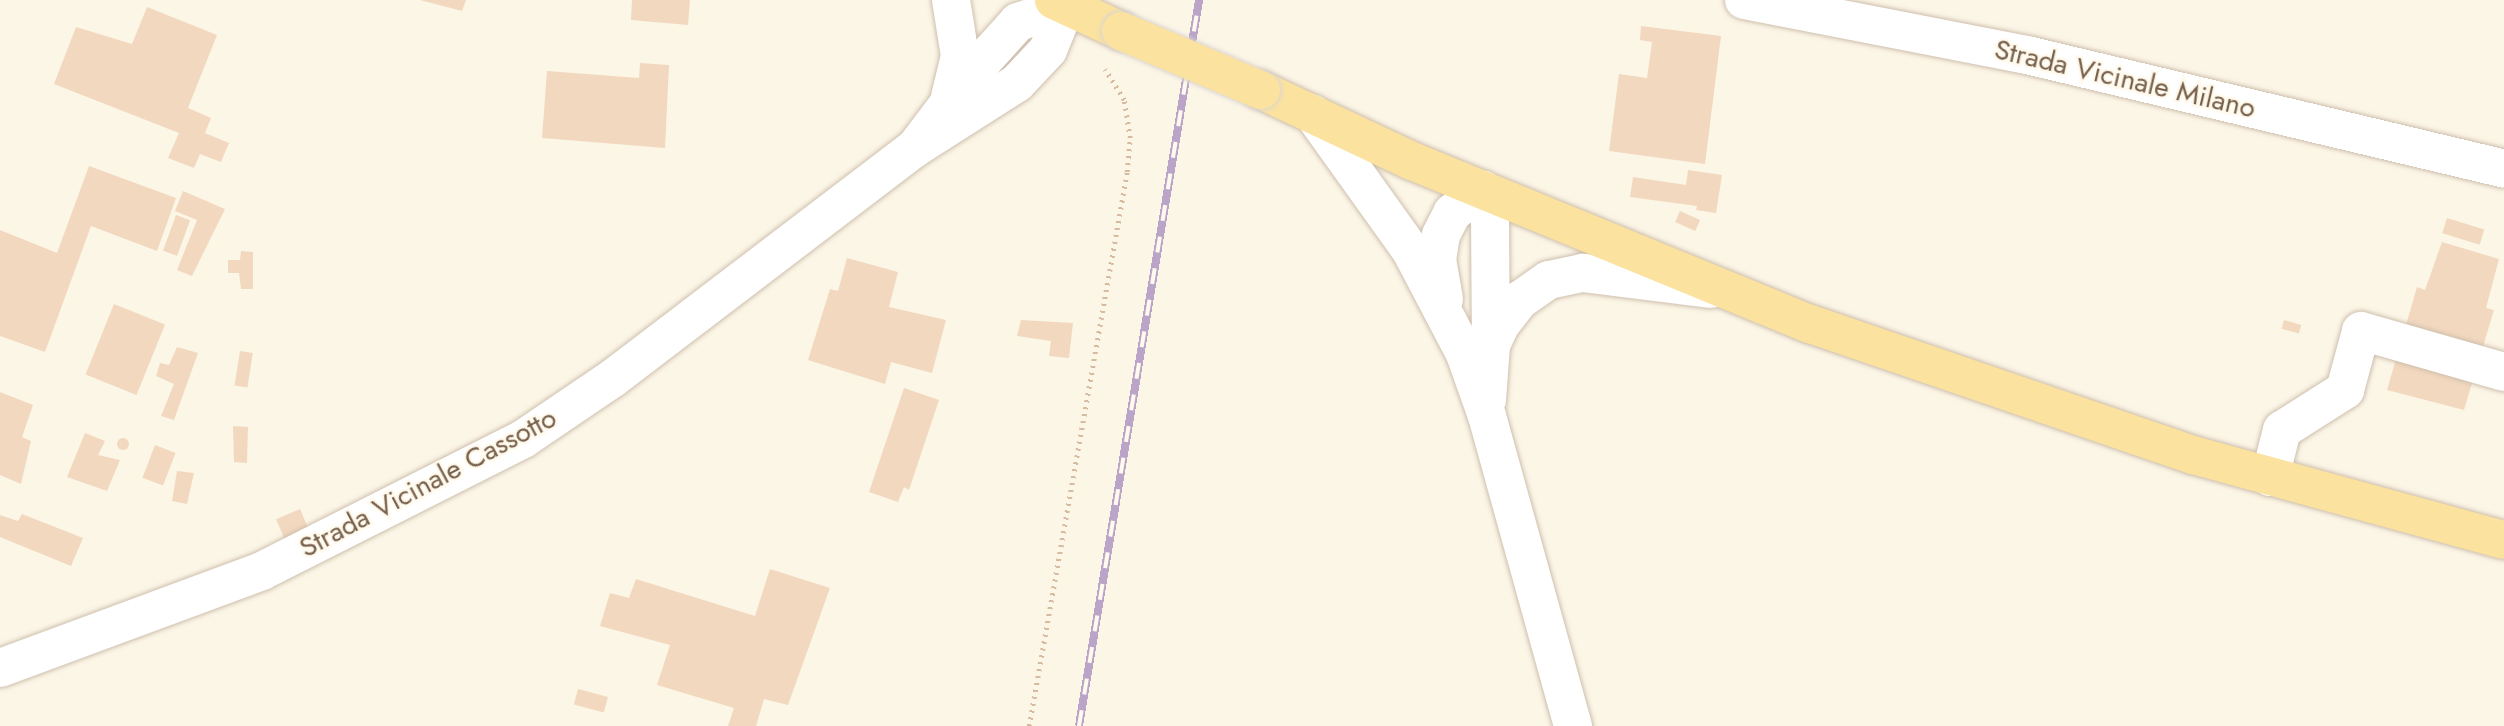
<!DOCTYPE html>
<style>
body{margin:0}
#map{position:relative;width:2504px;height:726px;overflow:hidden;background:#fcf6e7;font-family:Jost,sans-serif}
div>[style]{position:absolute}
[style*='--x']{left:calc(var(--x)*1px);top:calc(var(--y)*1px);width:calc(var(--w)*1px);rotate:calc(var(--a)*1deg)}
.building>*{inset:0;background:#f2d8be;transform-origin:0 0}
.round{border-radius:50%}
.path>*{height:4.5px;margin-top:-2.25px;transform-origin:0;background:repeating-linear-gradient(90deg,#d7bba1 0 2px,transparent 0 7px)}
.roads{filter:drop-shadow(0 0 2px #cebfad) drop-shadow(0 0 2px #cebfad)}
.minor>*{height:38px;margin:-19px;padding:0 19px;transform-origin:19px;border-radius:19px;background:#fff}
.major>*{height:38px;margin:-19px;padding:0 19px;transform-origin:19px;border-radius:19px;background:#fbe29f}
.rail>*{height:8px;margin-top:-4px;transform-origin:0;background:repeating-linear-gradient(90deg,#fffaed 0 16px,#baa4c7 0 32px);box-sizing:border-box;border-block:2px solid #baa4c7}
.bridges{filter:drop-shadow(0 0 2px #dbd5d0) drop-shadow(0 0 2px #dbd5d0)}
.major-bridge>*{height:38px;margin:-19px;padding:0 19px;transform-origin:19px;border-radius:19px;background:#fbe29f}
span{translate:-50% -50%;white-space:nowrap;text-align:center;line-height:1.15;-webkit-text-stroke:5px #fffaed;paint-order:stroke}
.street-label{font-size:28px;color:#765f4b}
</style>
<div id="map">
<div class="building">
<i style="clip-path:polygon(420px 0,466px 0,462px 11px)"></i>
<i style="clip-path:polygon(632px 0,690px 0,688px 25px,631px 20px)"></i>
<i style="clip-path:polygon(147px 7px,217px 35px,188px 108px,211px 118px,205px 133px,229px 143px,221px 162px,200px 154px,194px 168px,168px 158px,179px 133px,54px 84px,76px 27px,132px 44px)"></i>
<i style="clip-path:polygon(1641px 26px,1721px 36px,1705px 164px,1609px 151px,1619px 74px,1647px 78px,1652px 42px,1640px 40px)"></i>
<i style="clip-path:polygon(640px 63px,669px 65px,665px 148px,542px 138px,547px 71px,639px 78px)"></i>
<i style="clip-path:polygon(89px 166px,176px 198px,157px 251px,91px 226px,45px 352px,0 336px,0 230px,57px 253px)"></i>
<i style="clip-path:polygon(1688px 170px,1722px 175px,1716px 213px,1696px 210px,1697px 206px,1630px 197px,1633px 177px,1686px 185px)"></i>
<i style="clip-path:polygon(183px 191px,225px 209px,192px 276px,177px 270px,197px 220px,175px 211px)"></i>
<i style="left:1680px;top:211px;width:22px;height:12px;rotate:24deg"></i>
<i style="left:176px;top:215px;width:15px;height:38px;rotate:20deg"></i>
<i style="left:2447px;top:218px;width:39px;height:16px;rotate:17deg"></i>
<i style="clip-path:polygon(2442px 242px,2499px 259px,2486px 308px,2494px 310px,2464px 410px,2387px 390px,2417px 287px,2425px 290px)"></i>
<i style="clip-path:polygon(241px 251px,253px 252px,253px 289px,241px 289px,239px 273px,228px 273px,228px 260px,240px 260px)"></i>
<i style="clip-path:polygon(847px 258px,898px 272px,889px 307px,946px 320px,932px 373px,891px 362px,885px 384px,808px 360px,830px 289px,838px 291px)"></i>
<i style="left:114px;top:304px;width:55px;height:76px;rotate:22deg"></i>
<i style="clip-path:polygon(1021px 320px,1073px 323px,1069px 358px,1049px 356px,1051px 341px,1017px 336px)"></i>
<i style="left:2284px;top:320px;width:18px;height:9px;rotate:16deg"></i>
<i style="clip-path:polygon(177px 347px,198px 353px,174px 420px,161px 416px,174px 384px,156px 376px,160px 363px,169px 365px)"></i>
<i style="left:240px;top:351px;width:13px;height:35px;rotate:9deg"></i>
<i style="clip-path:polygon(904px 388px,939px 400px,909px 490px,904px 487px,898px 502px,869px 492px)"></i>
<i style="clip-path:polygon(0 392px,33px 405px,22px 437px,31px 441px,21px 484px,0 475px)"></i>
<i style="clip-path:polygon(233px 426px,248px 427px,247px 463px,234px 462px)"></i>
<i style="clip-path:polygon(85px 433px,105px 441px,98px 455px,120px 460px,107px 491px,67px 477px)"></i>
<i class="round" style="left:117px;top:438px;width:12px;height:12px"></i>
<i style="left:155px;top:445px;width:22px;height:35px;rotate:21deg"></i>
<i style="clip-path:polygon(177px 471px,194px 473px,187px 504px,172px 501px)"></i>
<i style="left:300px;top:509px;width:23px;height:26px;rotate:67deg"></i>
<i style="clip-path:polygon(22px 514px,83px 538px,71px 566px,0 537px,0 515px,18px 521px)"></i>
<i style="clip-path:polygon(770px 569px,830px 588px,788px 705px,764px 699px,756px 726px,728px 726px,734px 708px,657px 685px,670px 645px,600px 626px,610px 593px,629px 598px,636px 579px,755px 616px)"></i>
<i style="left:578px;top:689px;width:31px;height:16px;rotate:15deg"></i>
</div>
<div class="path">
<i style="--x:1029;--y:726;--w:563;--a:-79.97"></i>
<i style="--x:1127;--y:172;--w:34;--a:-85"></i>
<i style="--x:1130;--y:138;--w:38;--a:-99"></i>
<i style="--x:1124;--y:100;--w:36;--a:-122"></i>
</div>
<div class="roads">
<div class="minor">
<i style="--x:1744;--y:0;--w:288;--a:11"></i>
<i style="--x:2027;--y:55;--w:490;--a:13.4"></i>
<i style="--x:950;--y:97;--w:42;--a:-76.3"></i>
<i style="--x:960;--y:56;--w:57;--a:-99.1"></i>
<i style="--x:1313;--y:114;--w:168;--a:54.4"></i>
<i style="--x:1411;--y:251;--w:116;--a:62.3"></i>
<i style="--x:1465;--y:354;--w:66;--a:70.5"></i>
<i style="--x:1487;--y:416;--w:322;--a:74.5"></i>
<i style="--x:1444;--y:299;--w:40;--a:-100"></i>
<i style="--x:1437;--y:260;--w:25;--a:-81"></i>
<i style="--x:1441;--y:235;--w:25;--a:-63"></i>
<i style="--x:1452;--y:213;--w:39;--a:-37"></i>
<i style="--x:1483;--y:190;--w:28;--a:75"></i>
<i style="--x:1490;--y:217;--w:128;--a:89.6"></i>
<i style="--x:1487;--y:400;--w:55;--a:-85.8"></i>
<i style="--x:1491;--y:345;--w:23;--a:-65"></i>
<i style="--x:1501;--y:324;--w:31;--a:-52"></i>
<i style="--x:1520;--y:300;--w:35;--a:-35"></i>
<i style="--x:1549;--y:280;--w:35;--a:-12"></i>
<i style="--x:1583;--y:273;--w:129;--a:7.1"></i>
<i style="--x:2270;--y:477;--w:49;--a:-75.7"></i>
<i style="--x:2282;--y:430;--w:75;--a:-32.4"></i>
<i style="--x:2345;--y:390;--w:61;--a:-74.8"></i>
<i style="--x:2361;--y:331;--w:149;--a:16"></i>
<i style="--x:0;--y:668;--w:279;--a:-20.3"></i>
<i style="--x:262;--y:571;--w:292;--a:-26.8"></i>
<i style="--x:523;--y:439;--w:109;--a:-34.1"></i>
<i style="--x:613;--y:378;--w:380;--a:-37.3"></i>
<i style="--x:915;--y:148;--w:121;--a:-32.5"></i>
<i style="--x:1017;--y:83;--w:45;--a:-46.8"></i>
<i style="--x:1048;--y:50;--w:48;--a:-67.8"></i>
<i style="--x:1066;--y:6;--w:51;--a:161.6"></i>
<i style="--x:1018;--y:22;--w:70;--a:132.1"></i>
<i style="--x:971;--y:74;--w:93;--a:127.1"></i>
</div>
<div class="major">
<i style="--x:1054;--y:0;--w:74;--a:24.8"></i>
<i style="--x:1261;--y:90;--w:167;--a:25.2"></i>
<i style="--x:1412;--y:161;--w:430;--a:22.3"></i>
<i style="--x:1810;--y:324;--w:405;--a:18.9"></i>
<i style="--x:2193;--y:455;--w:322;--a:15.3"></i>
</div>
</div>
<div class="rail">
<i style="--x:1079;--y:726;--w:736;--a:-80.61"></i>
</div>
<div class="bridges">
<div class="major-bridge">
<i style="--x:1121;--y:31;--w:152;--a:22.9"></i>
</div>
</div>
<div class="street-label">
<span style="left:2125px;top:79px;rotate:13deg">Strada Vicinale Milano</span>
<span style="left:428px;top:483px;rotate:-28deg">Strada Vicinale Cassotto</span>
</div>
</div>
